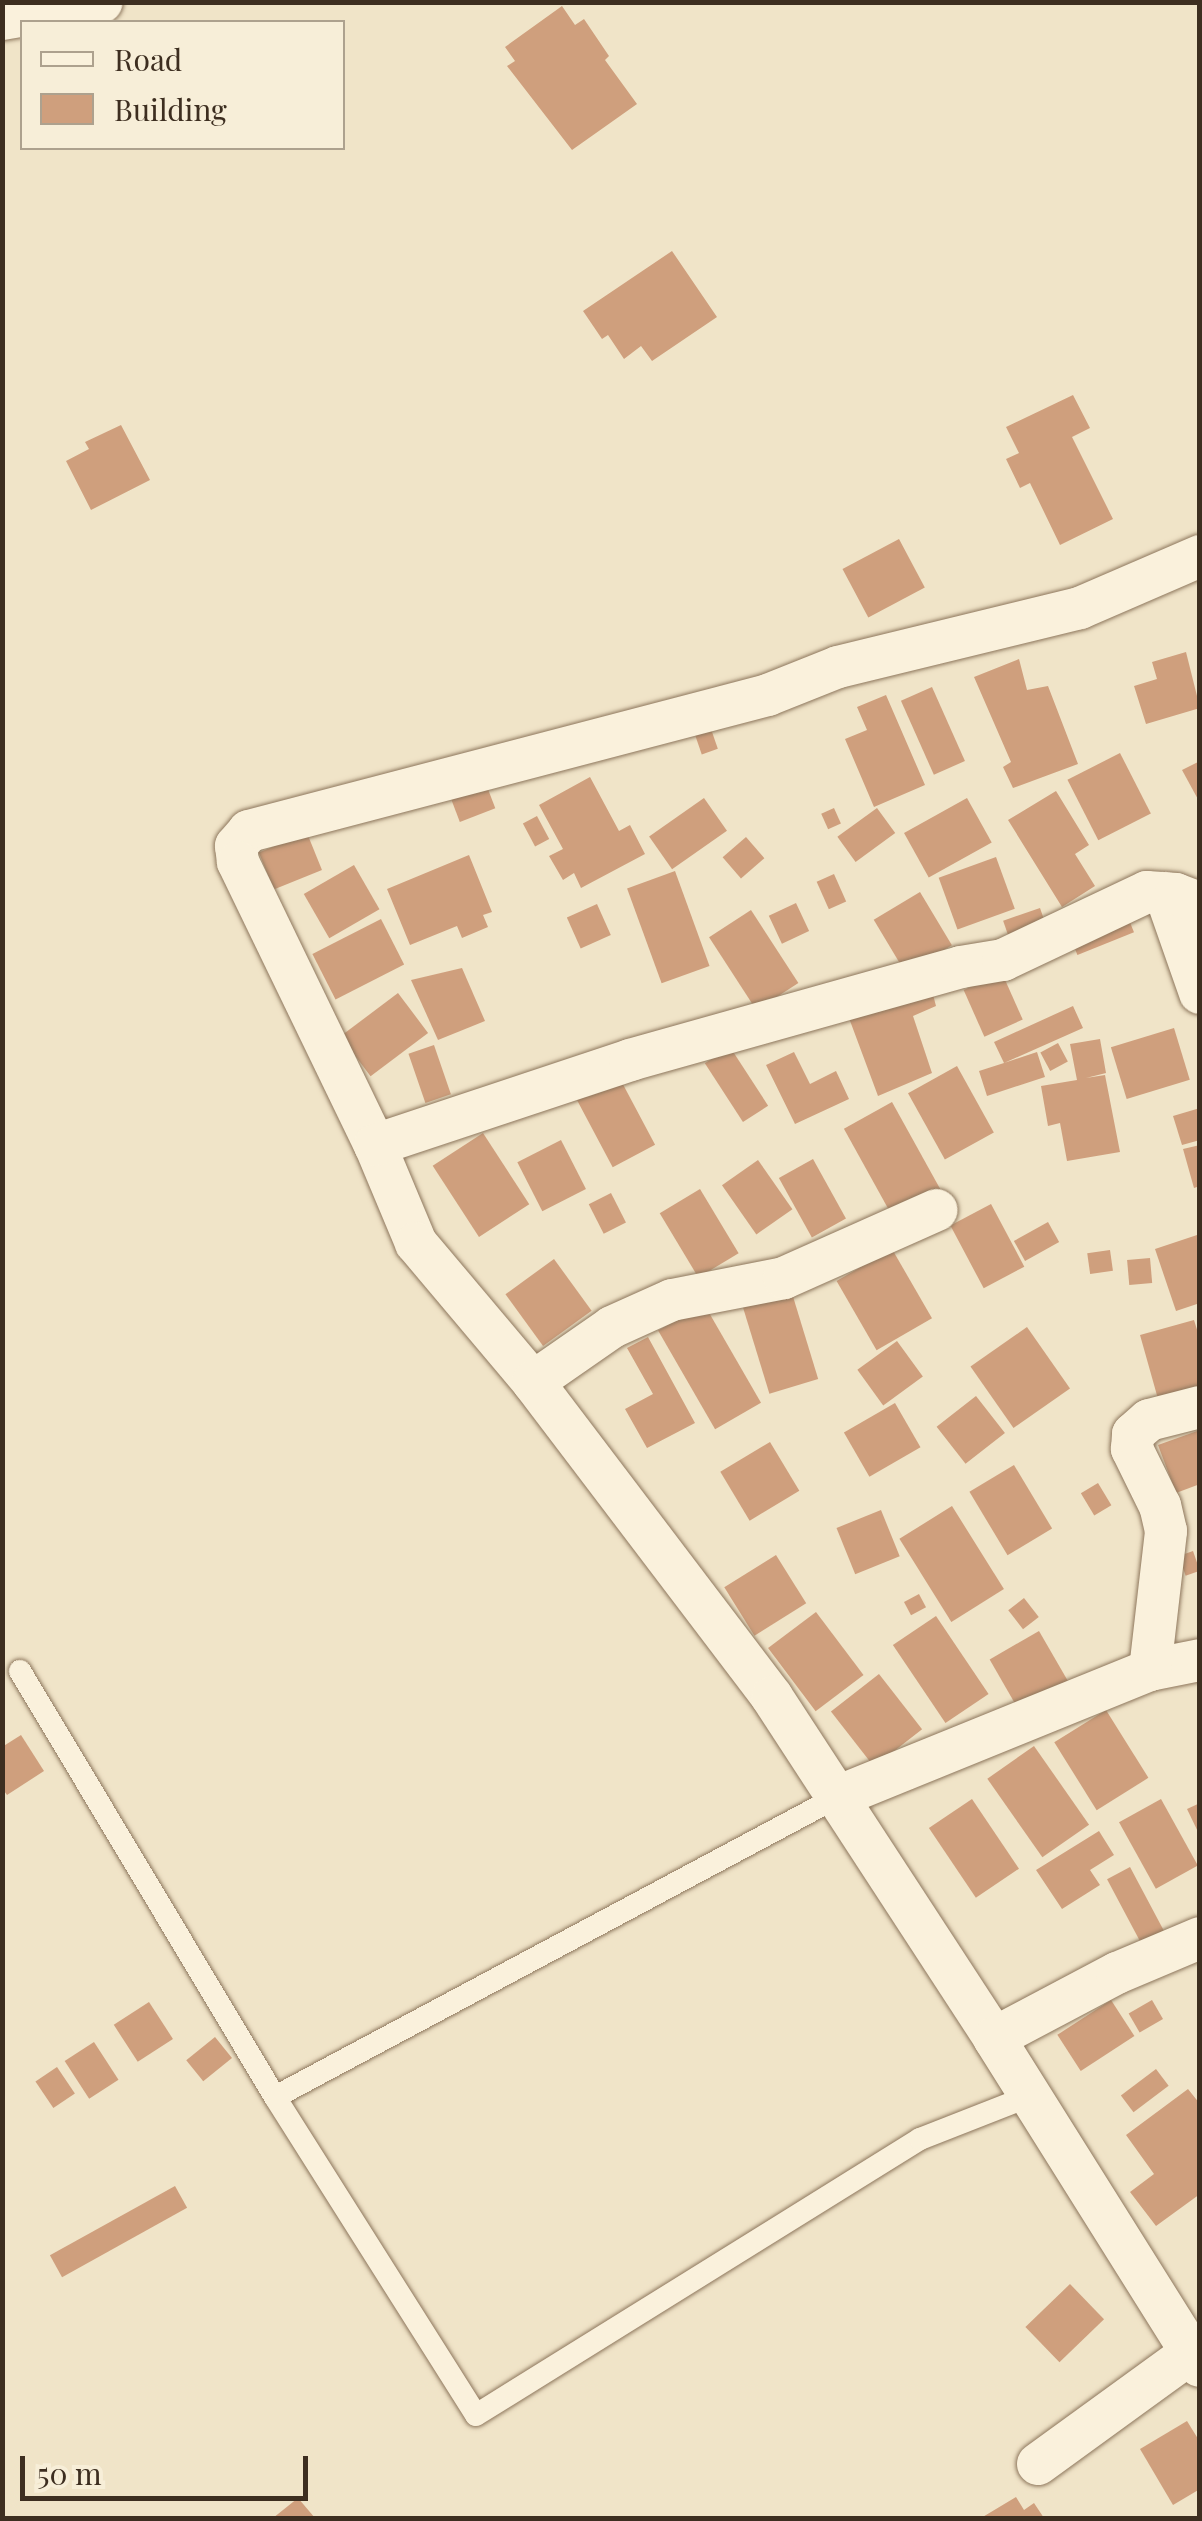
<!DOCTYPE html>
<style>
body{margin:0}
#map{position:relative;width:1202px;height:2521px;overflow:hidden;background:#f0e4c8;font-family:"Playfair Display",serif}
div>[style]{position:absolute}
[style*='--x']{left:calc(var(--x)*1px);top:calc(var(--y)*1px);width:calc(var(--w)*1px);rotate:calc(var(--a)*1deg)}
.building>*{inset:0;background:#cf9f7d;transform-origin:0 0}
.roads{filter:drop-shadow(0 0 2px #8d765c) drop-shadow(0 0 2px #8d765c)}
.service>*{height:22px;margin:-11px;padding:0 11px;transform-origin:11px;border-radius:11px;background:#faf1dc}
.minor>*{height:42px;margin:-21px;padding:0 21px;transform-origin:21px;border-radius:21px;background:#faf1dc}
span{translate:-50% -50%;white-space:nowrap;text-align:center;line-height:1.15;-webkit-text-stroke:9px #f7eed8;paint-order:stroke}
.frame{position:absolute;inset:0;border:5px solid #3d2e20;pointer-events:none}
.legend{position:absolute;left:20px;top:20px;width:325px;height:130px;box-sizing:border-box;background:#f7eed8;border:2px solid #ada18e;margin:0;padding:12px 18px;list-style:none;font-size:30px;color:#3d2e20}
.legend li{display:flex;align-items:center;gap:20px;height:50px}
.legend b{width:50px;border:2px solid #ada18e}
.scale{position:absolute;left:20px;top:2456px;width:288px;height:45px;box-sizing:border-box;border:5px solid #3d2e20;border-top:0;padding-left:12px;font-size:30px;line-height:35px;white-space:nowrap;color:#3d2e20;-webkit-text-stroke:8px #f7eed8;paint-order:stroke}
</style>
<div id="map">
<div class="building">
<i style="clip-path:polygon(562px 6px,575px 25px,584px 19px,609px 56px,605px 60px,637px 104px,572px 150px,507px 66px,515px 61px,505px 47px)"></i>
<i style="clip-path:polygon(672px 251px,717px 317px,652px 361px,641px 346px,624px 359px,608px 335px,602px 339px,583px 311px)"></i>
<i style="clip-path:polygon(1073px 395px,1090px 428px,1072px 437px,1113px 519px,1060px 545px,1030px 483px,1020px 488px,1006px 459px,1019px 453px,1006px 427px)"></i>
<i style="clip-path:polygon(121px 425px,150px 480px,91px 510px,66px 461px,89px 449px,85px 442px)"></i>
<i style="left:899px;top:539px;width:55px;height:64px;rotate:62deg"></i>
<i style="clip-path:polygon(1186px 652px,1200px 708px,1146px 724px,1134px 686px,1157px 679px,1152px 662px)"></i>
<i style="clip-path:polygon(1019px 659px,1027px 690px,1048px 686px,1078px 764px,1013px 788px,1003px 767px,1011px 762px,974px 677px)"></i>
<i style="left:932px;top:687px;width:81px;height:34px;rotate:66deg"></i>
<i style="clip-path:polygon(886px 695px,925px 785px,874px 807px,845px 739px,867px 730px,857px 707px)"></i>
<i style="left:711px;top:729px;width:21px;height:17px;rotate:71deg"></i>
<i style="left:1120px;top:753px;width:68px;height:59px;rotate:63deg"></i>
<i style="clip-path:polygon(1200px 761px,1200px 803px,1182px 770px)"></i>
<i style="clip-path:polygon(590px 777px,619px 831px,630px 825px,645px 854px,581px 888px,574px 873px,563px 880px,549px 856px,563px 849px,539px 805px)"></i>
<i style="left:486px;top:784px;width:26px;height:38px;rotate:69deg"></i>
<i style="clip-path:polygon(1056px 791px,1089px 845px,1075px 854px,1095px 886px,1062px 907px,1008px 820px)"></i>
<i style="left:704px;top:798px;width:40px;height:67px;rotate:55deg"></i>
<i style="left:967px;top:798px;width:51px;height:72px;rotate:61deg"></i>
<i style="left:834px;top:808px;width:17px;height:14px;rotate:66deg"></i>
<i style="left:877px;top:808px;width:31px;height:49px;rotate:54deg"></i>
<i style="left:537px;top:816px;width:26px;height:16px;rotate:62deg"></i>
<i style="left:307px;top:833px;width:40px;height:52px;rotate:68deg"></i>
<i style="left:746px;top:837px;width:28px;height:31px;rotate:49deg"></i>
<i style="clip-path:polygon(469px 855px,492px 912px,483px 915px,488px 927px,462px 938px,457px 926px,410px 945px,387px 889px)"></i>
<i style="left:996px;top:857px;width:55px;height:61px;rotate:70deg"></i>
<i style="left:354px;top:865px;width:51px;height:58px;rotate:60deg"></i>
<i style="left:675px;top:871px;width:101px;height:51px;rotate:70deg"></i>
<i style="left:834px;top:874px;width:30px;height:19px;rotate:66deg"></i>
<i style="left:920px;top:892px;width:62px;height:54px;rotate:59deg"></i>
<i style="left:796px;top:903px;width:31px;height:30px;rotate:65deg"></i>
<i style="left:597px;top:904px;width:34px;height:33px;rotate:66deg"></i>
<i style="left:1040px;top:908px;width:21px;height:39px;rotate:71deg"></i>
<i style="left:751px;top:910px;width:87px;height:50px;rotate:57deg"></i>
<i style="left:1125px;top:910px;width:24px;height:61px;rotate:68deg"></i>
<i style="left:381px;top:919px;width:51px;height:77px;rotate:63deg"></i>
<i style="clip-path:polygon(462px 968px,485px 1021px,438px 1040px,411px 980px)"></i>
<i style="left:1002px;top:973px;width:51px;height:42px;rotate:66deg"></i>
<i style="clip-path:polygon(930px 983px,936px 1006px,913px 1016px,932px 1073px,878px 1096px,846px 1010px)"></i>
<i style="left:398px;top:993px;width:50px;height:72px;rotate:53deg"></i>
<i style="clip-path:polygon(1073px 1006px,1083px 1028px,1004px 1063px,1037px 1052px,1045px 1077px,987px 1096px,979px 1071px,1004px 1063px,994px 1042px)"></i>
<i style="left:1174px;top:1028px;width:54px;height:66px;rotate:73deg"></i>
<i style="clip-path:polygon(1100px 1039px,1106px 1073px,1086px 1078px,1105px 1075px,1120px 1152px,1067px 1161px,1060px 1123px,1048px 1126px,1041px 1086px,1077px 1080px,1070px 1044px)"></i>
<i style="left:1058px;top:1043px;width:21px;height:20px;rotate:62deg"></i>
<i style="left:434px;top:1045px;width:52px;height:27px;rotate:71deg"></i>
<i style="left:730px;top:1047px;width:70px;height:30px;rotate:57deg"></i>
<i style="clip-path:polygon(794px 1052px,810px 1084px,836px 1071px,849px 1099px,795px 1124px,766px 1065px)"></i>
<i style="left:957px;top:1066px;width:76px;height:56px;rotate:61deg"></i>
<i style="left:618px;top:1075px;width:79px;height:48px;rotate:62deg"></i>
<i style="left:892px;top:1102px;width:102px;height:55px;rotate:61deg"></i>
<i style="clip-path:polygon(1200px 1108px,1200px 1140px,1182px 1145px,1173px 1116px)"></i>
<i style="left:483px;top:1133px;width:85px;height:60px;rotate:57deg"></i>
<i style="left:561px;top:1140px;width:55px;height:49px;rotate:63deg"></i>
<i style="clip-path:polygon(1200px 1145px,1200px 1186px,1194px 1188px,1183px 1149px)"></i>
<i style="left:813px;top:1159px;width:68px;height:39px;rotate:61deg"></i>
<i style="left:758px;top:1160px;width:60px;height:44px;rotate:55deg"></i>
<i style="left:700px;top:1189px;width:75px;height:47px;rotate:59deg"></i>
<i style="left:611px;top:1193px;width:33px;height:25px;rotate:63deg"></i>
<i style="left:991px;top:1204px;width:71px;height:46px;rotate:62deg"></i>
<i style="left:1048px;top:1222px;width:23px;height:39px;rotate:61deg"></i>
<i style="clip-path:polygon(1200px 1234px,1200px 1303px,1176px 1311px,1155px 1249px)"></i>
<i style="left:892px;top:1249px;width:80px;height:64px;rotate:60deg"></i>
<i style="left:1110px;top:1250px;width:21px;height:23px;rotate:82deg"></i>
<i style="left:1150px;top:1258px;width:25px;height:23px;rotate:85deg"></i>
<i style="left:554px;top:1259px;width:64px;height:60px;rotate:54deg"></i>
<i style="left:791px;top:1290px;width:93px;height:51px;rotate:73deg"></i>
<i style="left:704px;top:1304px;width:114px;height:53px;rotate:60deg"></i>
<i style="clip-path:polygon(1194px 1320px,1200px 1339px,1200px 1396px,1160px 1406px,1140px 1335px)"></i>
<i style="left:1027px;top:1327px;width:75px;height:69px;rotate:55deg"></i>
<i style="clip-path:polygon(648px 1337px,695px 1423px,647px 1448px,625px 1409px,653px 1394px,627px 1348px)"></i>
<i style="left:897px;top:1341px;width:44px;height:49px;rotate:54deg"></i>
<i style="left:976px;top:1396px;width:47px;height:50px;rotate:52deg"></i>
<i style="left:895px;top:1403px;width:51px;height:59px;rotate:60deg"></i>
<i style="clip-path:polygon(1200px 1430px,1200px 1484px,1176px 1493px,1158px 1445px)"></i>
<i style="left:770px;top:1442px;width:57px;height:58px;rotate:59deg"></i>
<i style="left:1014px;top:1465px;width:74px;height:52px;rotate:59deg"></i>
<i style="left:1098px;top:1483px;width:26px;height:20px;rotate:59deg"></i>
<i style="left:952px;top:1506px;width:98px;height:62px;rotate:58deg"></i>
<i style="left:881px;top:1510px;width:50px;height:48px;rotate:68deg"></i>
<i style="left:1193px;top:1551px;width:21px;height:15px;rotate:71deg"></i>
<i style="left:776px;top:1555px;width:57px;height:61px;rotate:58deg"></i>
<i style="left:919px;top:1594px;width:15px;height:17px;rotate:62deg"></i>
<i style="left:1024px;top:1598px;width:24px;height:20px;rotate:52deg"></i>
<i style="left:816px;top:1612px;width:79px;height:60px;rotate:53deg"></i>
<i style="left:936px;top:1616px;width:94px;height:52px;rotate:56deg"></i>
<i style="left:1039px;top:1631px;width:61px;height:57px;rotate:60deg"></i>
<i style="left:879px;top:1674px;width:70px;height:61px;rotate:52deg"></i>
<i style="left:1106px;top:1710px;width:80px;height:61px;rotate:58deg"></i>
<i style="clip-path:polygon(21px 1735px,44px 1771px,7px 1795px,2px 1788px,2px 1747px)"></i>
<i style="left:1034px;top:1746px;width:96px;height:57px;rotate:55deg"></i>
<i style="left:972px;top:1799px;width:84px;height:52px;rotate:56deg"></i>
<i style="left:1161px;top:1799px;width:76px;height:48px;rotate:61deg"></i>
<i style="clip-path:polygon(1200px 1803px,1200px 1836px,1187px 1809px)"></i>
<i style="clip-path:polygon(1099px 1831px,1114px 1855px,1090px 1870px,1100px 1885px,1062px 1909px,1036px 1870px)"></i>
<i style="left:1130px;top:1867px;width:83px;height:26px;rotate:62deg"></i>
<i style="left:1111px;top:2000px;width:43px;height:64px;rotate:57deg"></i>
<i style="left:1152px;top:2000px;width:22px;height:27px;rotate:60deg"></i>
<i style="left:149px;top:2002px;width:44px;height:42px;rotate:57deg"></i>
<i style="left:215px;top:2037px;width:27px;height:37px;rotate:51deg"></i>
<i style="left:94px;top:2042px;width:45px;height:35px;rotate:57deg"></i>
<i style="left:57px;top:2067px;width:32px;height:26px;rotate:56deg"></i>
<i style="left:1156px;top:2069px;width:21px;height:44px;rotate:53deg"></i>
<i style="clip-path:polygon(1188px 2089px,1200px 2104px,1200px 2194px,1156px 2226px,1130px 2192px,1154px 2174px,1126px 2135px)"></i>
<i style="left:175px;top:2186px;width:25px;height:143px;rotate:61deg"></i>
<i style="left:1070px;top:2284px;width:49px;height:62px;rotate:46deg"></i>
<i style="clip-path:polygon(1187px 2421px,1200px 2442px,1200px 2489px,1173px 2505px,1140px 2449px)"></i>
<i style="clip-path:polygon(1016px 2497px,1024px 2510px,1034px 2503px,1044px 2518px,981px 2518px)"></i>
<i style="clip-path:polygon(298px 2498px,315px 2518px,273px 2518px)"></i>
</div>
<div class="roads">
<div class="service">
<i style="--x:20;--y:1671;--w:496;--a:59.1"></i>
<i style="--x:275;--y:2097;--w:637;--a:-28.09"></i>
<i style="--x:275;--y:2097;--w:376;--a:57.7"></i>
<i style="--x:476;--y:2415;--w:523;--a:-31.87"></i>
<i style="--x:920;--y:2139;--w:115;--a:-21.4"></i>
</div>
<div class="minor">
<i style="--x:2;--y:19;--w:101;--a:-9.6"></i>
<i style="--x:1200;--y:556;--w:131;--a:156.6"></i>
<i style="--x:1080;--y:608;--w:249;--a:166.3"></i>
<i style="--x:838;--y:667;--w:75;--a:158.2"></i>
<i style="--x:768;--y:695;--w:537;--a:165.32"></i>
<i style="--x:249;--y:831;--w:20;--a:131"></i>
<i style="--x:236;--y:846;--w:16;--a:83"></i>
<i style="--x:238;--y:862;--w:314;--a:64.2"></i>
<i style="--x:375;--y:1145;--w:106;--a:67.3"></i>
<i style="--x:416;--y:1243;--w:182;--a:49.9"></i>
<i style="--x:533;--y:1382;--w:395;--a:52.8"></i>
<i style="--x:772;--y:1697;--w:407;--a:56.9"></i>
<i style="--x:994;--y:2038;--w:387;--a:57.9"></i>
<i style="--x:1165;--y:893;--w:106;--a:70.7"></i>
<i style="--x:375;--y:1145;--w:269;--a:-18.4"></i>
<i style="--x:630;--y:1060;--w:344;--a:-15.7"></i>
<i style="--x:961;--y:967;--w:43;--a:-9.5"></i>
<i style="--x:1003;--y:960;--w:159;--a:-25.3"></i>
<i style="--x:1147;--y:892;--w:29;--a:4"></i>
<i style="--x:1176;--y:894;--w:26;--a:21"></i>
<i style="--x:533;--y:1382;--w:96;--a:-34.8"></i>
<i style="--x:612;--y:1327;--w:66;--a:-24.2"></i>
<i style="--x:672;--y:1300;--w:114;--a:-11.1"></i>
<i style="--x:784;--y:1278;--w:167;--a:-24"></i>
<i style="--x:1150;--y:1670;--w:51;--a:-11.3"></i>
<i style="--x:837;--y:1797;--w:338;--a:-22.1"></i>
<i style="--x:1150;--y:1670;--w:140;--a:-83.4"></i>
<i style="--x:1166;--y:1531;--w:26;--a:-103"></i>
<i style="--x:1160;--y:1506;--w:64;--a:-116.2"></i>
<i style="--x:1132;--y:1449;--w:15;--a:-86"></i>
<i style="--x:1133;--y:1434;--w:21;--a:-41"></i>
<i style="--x:1149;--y:1420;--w:53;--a:-14.3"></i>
<i style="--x:994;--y:2038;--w:139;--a:-27.9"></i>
<i style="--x:1117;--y:1973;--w:90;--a:-22.9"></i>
<i style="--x:1038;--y:2464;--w:189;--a:-36"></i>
</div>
</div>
<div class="frame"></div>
<ul class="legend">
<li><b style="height:12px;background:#faf1dc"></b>Road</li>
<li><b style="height:28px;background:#cf9f7d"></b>Building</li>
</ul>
<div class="scale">50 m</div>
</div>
